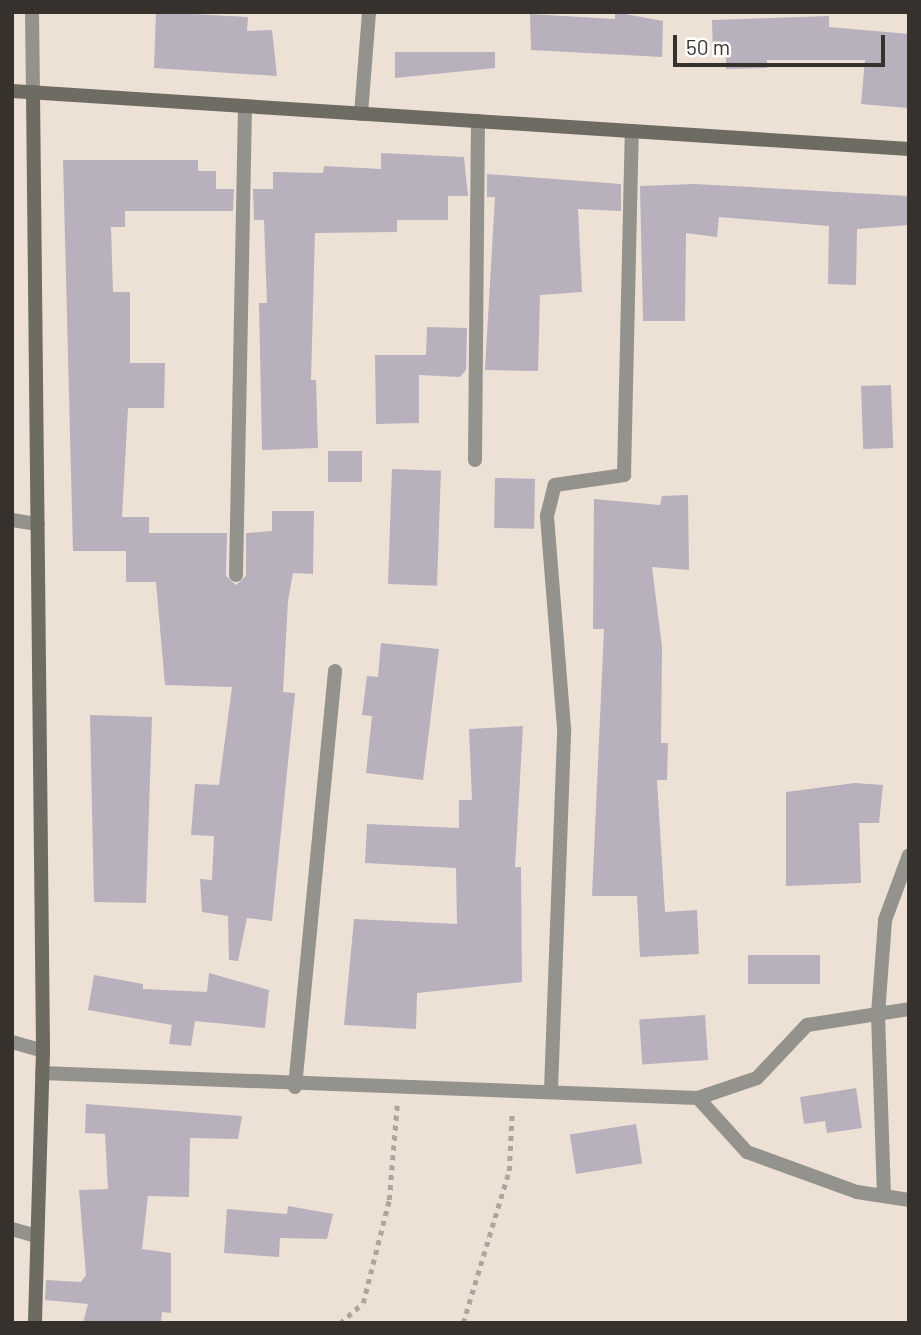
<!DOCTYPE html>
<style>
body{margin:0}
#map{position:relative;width:921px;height:1335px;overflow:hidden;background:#ede1d5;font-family:Barlow,sans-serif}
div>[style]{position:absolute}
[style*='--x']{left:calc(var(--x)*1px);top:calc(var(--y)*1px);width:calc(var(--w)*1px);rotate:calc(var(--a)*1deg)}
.building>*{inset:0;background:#b8b0bd;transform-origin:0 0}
.path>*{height:4.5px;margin-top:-2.25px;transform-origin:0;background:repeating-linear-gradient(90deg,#afa59c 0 5px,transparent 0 10px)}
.street>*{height:14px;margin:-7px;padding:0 7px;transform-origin:7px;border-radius:7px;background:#94928c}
.secondary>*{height:14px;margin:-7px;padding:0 7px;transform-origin:7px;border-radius:7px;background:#6e6b62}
span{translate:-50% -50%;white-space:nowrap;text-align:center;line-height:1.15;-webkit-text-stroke:7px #fff;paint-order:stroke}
.frame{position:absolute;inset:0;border:14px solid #36312d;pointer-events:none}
.scale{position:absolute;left:673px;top:35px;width:212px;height:32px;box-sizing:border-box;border:4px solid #36312d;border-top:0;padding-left:9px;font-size:21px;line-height:24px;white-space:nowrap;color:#36312d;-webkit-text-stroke:5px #fff;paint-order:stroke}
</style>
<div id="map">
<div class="building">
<div style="clip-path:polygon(156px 12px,248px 17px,247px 31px,272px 30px,277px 76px,154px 68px)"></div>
<div style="clip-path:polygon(615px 12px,663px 21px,662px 57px,531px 50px,530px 14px,615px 19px)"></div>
<div style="clip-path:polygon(829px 16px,829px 27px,909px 34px,907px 108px,861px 104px,865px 60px,767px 60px,767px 68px,726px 69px,726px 56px,713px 56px,712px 20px)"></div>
<div style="clip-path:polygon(395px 52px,495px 52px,495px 68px,395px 78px)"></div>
<div style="clip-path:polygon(381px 153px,464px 157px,468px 196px,448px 196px,448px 220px,397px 220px,397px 232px,315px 233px,311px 380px,316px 380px,318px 448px,262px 450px,259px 303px,267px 303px,264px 220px,254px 220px,253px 189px,273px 189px,273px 172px,323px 173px,324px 166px,381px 169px)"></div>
<div style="clip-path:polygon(63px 160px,198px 160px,198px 171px,216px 171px,216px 189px,234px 189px,233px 211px,125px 211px,125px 227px,111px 227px,113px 292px,130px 292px,130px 363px,165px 363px,164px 408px,128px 408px,122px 517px,149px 517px,149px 533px,227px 533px,226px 576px,236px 585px,246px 576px,246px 533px,272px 531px,272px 511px,314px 511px,313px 574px,293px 573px,288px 601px,283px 692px,295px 693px,272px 921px,247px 918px,238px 961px,229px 960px,228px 916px,202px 912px,200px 879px,212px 880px,214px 836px,191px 835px,195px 784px,219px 785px,232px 687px,165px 685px,156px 582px,126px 582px,126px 551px,73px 551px)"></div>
<div style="clip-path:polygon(487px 174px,621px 184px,621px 211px,578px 209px,582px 292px,540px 295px,538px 371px,485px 370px,495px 197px,487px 197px)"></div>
<div style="clip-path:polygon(695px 184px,909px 196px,909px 225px,857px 229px,856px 285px,828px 284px,829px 226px,719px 217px,717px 237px,686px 233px,685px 321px,643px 321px,640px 186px)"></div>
<div style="clip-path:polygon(427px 327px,467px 328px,466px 370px,460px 377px,419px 375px,419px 423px,376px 424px,375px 355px,426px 355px)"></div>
<div style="left:891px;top:385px;width:63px;height:30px;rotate:88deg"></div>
<div style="left:362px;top:451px;width:31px;height:34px;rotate:90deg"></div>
<div style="left:392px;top:469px;width:49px;height:115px;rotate:2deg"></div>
<div style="left:495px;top:478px;width:40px;height:50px;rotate:1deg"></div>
<div style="clip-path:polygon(688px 495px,689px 570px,652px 567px,662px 647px,661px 743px,668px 743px,667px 780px,657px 780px,665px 912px,697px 910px,699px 954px,640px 957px,637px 896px,592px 896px,604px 629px,593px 629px,594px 499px,660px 505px,662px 496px)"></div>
<div style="clip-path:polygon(381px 643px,439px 649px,423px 780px,366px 773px,372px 716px,362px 715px,367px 676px,378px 677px)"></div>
<div style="clip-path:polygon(90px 715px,152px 717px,146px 903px,94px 902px)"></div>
<div style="clip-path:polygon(523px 726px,515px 867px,521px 867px,522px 982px,417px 993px,416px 1029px,344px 1025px,354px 919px,457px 924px,456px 868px,365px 863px,367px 824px,459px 828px,459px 800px,472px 800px,469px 729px)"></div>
<div style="clip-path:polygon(855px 783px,883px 785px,879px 823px,859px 823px,861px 883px,786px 886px,786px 792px)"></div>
<div style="left:820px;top:955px;width:29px;height:72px;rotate:90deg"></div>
<div style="clip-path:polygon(209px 973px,269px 990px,265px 1028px,195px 1021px,191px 1046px,169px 1044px,172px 1025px,88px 1010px,94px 975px,143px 984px,143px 989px,207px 992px)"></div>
<div style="left:705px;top:1015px;width:45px;height:66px;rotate:86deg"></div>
<div style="clip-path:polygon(856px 1088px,862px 1128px,827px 1133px,825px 1121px,804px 1124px,800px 1097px)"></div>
<div style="clip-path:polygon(86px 1104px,242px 1116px,238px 1139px,190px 1138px,189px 1197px,148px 1196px,142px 1249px,171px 1253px,171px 1313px,162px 1312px,161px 1323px,83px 1323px,88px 1304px,45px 1300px,46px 1280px,81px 1282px,86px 1275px,79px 1190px,108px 1189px,105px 1134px,85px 1133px)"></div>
<div style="left:636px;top:1124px;width:40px;height:67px;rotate:81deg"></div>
<div style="clip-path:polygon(288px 1206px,333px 1214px,327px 1239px,280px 1238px,279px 1257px,224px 1253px,227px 1209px,287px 1214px)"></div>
</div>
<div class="path">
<div style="--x:340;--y:1323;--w:30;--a:-41"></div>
<div style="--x:363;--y:1303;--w:106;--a:-75.8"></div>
<div style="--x:389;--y:1200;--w:95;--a:-85.2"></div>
<div style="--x:463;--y:1323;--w:159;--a:-73.2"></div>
<div style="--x:509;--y:1171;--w:59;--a:-87.1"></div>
</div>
<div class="street">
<div style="--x:32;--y:12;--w:80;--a:89.3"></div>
<div style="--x:361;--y:114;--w:102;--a:-85.5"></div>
<div style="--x:475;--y:460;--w:339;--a:-89.5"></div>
<div style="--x:12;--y:520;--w:26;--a:9"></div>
<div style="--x:236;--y:575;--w:469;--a:-88.9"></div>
<div style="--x:12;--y:1042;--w:32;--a:16"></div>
<div style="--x:42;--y:1073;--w:656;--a:2.18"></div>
<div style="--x:698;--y:1098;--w:62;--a:-18.7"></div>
<div style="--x:757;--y:1078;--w:73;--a:-46.7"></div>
<div style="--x:807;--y:1025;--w:103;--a:-8.9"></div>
<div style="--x:295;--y:1087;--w:418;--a:-84.5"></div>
<div style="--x:551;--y:1090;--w:362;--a:-87.9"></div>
<div style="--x:564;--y:728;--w:213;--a:-94.6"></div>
<div style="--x:547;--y:516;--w:32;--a:-76"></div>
<div style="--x:555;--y:485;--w:70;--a:-8.2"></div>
<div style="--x:624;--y:475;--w:344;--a:-88.7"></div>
<div style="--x:698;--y:1098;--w:73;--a:47.8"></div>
<div style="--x:747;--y:1152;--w:117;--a:20"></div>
<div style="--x:857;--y:1192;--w:53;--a:8.7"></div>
<div style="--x:884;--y:1196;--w:182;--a:-91.9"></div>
<div style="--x:878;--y:1014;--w:94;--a:-85.7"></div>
<div style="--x:885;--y:920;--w:69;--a:-69.7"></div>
<div style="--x:12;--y:1229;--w:26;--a:16"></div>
</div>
<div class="secondary">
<div style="--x:12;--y:91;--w:899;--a:3.7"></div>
<div style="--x:33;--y:92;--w:959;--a:89.4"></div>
<div style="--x:43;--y:1051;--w:272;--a:91.7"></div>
</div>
<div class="frame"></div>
<div class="scale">50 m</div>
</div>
